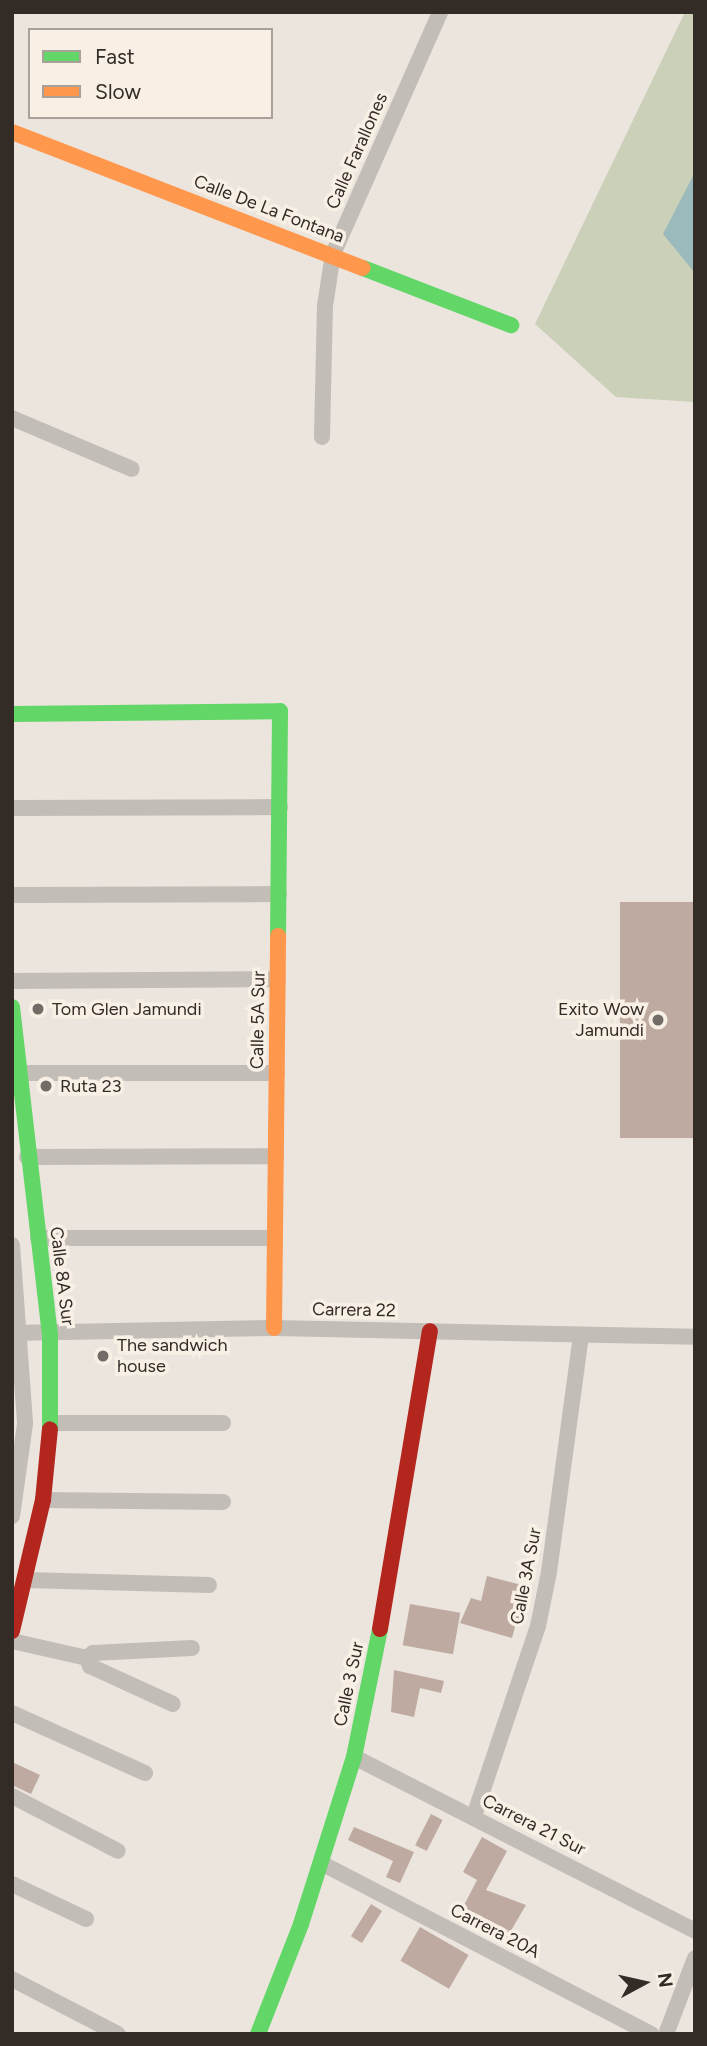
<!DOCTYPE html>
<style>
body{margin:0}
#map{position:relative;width:707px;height:2046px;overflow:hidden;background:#ebe5de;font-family:Figtree,sans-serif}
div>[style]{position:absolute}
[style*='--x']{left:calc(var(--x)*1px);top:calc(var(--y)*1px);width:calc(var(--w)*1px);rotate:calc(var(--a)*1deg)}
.green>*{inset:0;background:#cbd0b9}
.water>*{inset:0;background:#9bbabb}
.building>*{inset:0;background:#beaaa0;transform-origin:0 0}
.street>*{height:16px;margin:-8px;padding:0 8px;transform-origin:8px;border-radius:8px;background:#c3bdb7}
.fast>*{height:16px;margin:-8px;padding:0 8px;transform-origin:8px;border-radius:8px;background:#63d668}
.slow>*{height:16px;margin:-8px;padding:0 8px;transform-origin:8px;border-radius:8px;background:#ff974d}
.jam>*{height:16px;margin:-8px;padding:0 8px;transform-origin:8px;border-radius:8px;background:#b3261e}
.dots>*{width:19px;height:19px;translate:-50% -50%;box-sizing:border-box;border:4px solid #f8f0e5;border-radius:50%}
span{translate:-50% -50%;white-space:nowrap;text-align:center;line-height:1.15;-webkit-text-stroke:7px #f8f0e5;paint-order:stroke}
.street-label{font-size:18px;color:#332b26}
.poi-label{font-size:18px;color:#332b26}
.left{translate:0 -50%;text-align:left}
.right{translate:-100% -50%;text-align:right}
.frame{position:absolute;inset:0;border:14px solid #332b26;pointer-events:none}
.legend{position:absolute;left:28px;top:28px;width:245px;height:91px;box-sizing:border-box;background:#f8f0e5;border:2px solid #a9a199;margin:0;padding:9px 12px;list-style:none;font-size:21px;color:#332b26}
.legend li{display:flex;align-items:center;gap:14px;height:35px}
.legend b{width:35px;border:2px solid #a9a199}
.north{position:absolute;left:609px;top:1948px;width:70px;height:70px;-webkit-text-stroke:5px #f8f0e5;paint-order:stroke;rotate:82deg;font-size:19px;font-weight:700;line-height:28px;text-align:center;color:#332b26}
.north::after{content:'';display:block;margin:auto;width:24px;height:32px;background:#332b26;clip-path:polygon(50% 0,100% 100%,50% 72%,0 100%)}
</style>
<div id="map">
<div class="green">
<div style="clip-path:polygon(685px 12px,695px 12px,695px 402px,616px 397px,535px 324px)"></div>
</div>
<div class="water">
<div style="clip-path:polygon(695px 172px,695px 273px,663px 234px)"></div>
</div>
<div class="building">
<div style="left:620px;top:902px;width:75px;height:236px"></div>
<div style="clip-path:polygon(487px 1576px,533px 1588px,522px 1625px,516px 1623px,512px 1638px,460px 1623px,471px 1598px,481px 1601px)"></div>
<div style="left:410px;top:1604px;width:51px;height:42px;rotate:10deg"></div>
<div style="clip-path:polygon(394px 1670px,444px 1681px,441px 1693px,420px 1688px,414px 1717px,391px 1712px)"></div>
<div style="clip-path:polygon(12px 1762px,40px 1775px,31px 1794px,12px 1785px)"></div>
<div style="left:431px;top:1814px;width:13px;height:35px;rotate:27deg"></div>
<div style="clip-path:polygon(354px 1827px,414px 1852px,400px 1883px,386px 1877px,393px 1861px,348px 1840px)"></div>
<div style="clip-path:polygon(482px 1837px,507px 1851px,486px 1890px,526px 1905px,505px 1941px,460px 1913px,477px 1880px,463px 1872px)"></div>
<div style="left:371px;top:1904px;width:13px;height:38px;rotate:32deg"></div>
<div style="left:420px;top:1927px;width:56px;height:39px;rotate:30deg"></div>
</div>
<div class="street">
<div style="--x:12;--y:418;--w:130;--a:23"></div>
<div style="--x:322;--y:437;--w:131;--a:-88.7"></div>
<div style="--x:325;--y:306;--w:53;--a:-81.3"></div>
<div style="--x:333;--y:254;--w:265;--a:-66.1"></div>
<div style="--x:12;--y:808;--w:268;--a:-0.2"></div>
<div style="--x:12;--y:895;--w:267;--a:-0.2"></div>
<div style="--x:12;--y:981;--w:266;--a:-0.4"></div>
<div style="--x:17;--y:1073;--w:260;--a:0"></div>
<div style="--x:27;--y:1157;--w:249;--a:-0.2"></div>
<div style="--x:38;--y:1238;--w:237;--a:0"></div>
<div style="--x:12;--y:1245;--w:179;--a:85.8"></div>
<div style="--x:25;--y:1424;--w:93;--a:98"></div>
<div style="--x:12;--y:1333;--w:262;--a:-1.1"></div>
<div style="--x:274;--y:1328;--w:421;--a:1.2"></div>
<div style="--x:51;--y:1423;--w:172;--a:0"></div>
<div style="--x:43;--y:1500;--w:180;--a:0.6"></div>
<div style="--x:27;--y:1580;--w:182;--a:1.6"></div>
<div style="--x:12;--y:1641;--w:77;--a:12.8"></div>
<div style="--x:87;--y:1658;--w:9;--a:69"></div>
<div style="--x:90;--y:1666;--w:91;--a:24.6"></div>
<div style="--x:87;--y:1658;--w:8;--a:-40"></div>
<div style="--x:93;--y:1653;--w:99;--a:-2.9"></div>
<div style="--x:12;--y:1713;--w:146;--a:24.3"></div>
<div style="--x:354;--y:1757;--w:383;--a:27"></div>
<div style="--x:12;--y:1796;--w:119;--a:27.4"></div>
<div style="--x:474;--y:1816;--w:200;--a:-71.4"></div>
<div style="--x:538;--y:1626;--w:55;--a:-78.5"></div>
<div style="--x:549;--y:1572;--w:239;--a:-82.3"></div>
<div style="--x:321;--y:1863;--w:372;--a:27.4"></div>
<div style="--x:12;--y:1884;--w:82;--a:25.3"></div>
<div style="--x:12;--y:1979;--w:119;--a:27.4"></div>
<div style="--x:666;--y:2034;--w:81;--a:-69.1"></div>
</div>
<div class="fast">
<div style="--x:363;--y:268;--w:159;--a:21.1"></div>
<div style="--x:12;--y:714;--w:268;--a:-0.6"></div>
<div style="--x:280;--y:711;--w:225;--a:90.5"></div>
<div style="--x:12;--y:1007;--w:329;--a:83.4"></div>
<div style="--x:50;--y:1334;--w:95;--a:90"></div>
<div style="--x:258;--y:2034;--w:118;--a:-68.6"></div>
<div style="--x:301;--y:1924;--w:175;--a:-72.4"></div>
<div style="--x:354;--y:1757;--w:131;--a:-78.5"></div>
</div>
<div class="slow">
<div style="--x:12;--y:132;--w:376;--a:21.2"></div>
<div style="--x:274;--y:1328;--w:392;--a:-89.4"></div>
</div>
<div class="jam">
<div style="--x:380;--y:1629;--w:302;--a:-80.5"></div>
<div style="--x:12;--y:1631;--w:135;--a:-76.7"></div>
<div style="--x:43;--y:1500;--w:71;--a:-84.4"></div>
</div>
<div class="dots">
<div style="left:38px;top:1009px;background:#736c66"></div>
<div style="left:658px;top:1020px;background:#736c66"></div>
<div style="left:46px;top:1086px;background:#736c66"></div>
<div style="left:103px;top:1356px;background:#736c66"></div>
</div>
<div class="street-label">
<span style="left:357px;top:151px;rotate:-66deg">Calle Farallones</span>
<span style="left:269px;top:209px;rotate:21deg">Calle De La Fontana</span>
<span style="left:258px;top:1020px;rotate:-89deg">Calle 5A Sur</span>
<span style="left:62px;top:1276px;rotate:83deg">Calle 8A Sur</span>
<span style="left:354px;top:1310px;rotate:1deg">Carrera 22</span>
<span style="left:526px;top:1576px;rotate:-79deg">Calle 3A Sur</span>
<span style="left:349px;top:1684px;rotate:-78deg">Calle 3 Sur</span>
<span style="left:534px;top:1825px;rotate:27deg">Carrera 21 Sur</span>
<span style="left:495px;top:1931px;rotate:27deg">Carrera 20A</span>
</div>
<div class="poi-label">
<span class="left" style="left:52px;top:1009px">Tom Glen Jamundi</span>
<span class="right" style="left:644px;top:1020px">Exito Wow<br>Jamundi</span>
<span class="left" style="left:60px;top:1086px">Ruta 23</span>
<span class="left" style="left:117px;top:1356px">The sandwich<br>house</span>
</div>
<div class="frame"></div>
<ul class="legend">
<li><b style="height:9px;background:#63d668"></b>Fast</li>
<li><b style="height:9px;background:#ff974d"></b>Slow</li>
</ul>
<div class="north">N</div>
</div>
